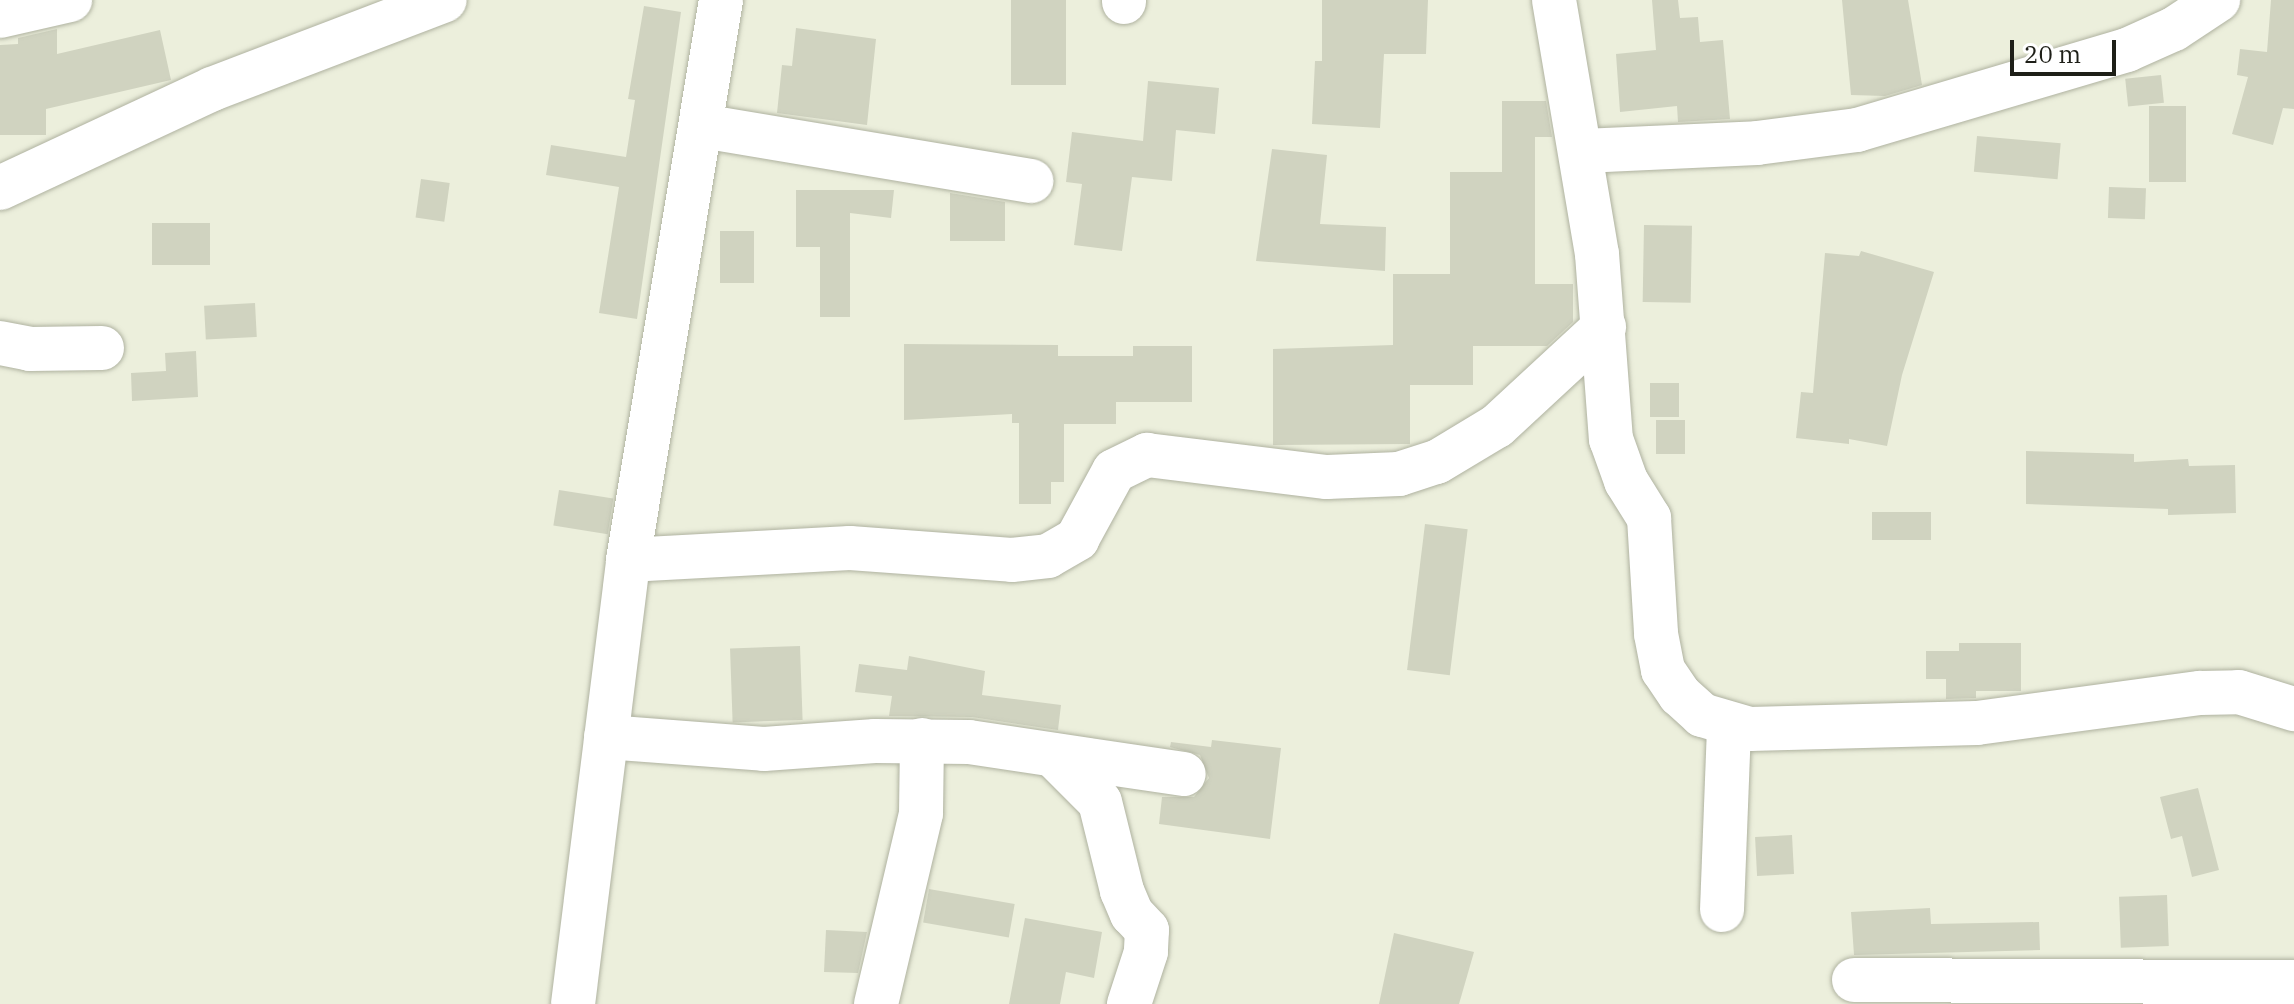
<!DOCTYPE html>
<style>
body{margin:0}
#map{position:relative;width:2294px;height:1004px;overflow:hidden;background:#ecefdc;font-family:"IBM Plex Serif",serif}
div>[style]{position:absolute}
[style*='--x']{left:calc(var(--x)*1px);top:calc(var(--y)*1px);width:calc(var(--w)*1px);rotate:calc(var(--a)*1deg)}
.building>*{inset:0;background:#d0d3c0;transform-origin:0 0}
.roads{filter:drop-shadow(0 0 2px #afb2a0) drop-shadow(0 0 2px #afb2a0)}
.minor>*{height:44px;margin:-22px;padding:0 22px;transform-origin:22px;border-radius:22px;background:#fff}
span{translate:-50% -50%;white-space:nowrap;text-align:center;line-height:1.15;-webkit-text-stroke:6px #fff;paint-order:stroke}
.scale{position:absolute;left:2010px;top:40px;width:106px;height:36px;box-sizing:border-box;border:4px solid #1e1f18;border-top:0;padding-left:10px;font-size:24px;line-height:28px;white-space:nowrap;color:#1e1f18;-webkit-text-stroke:6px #fff;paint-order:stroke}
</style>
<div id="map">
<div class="building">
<div style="left:1011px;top:0;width:55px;height:85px"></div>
<div style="clip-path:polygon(1322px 0,1428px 0,1426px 54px,1384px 54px,1380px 128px,1312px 124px,1315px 61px,1322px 61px)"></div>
<div style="clip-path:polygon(1652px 0,1678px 0,1680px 18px,1698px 17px,1700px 42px,1723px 40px,1730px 119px,1678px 122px,1677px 106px,1620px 112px,1616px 54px,1656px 50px)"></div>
<div style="clip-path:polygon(1842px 0,1908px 0,1922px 85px,1885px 96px,1851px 95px)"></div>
<div style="clip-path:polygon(2271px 0,2294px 0,2294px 109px,2283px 108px,2273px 145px,2232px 134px,2248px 77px,2237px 75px,2240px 49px,2267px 52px)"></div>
<div style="clip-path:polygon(644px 6px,681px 12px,637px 319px,599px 313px,619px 187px,546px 175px,551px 145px,626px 157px,635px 100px,628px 99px)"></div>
<div style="clip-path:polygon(796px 28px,876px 39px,867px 125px,777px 113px,782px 65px,792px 66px)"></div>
<div style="clip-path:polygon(57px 29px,57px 54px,160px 30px,171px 80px,46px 109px,46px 135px,0 135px,0 45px,18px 44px,18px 38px)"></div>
<div style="left:2161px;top:75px;width:28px;height:36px;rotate:84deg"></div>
<div style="clip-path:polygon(1148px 81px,1219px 88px,1215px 134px,1176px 130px,1172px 181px,1132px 177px,1122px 251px,1074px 245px,1082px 184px,1066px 182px,1072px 132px,1143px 141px)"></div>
<div style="clip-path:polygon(1502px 101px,1546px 101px,1552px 137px,1535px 137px,1535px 284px,1573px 284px,1573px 322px,1547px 346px,1473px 346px,1473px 385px,1410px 385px,1410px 444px,1273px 445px,1273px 349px,1393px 345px,1393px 274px,1450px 274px,1450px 172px,1502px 172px)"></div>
<div style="left:2186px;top:106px;width:76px;height:37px;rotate:90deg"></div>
<div style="left:1977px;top:136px;width:84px;height:36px;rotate:5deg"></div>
<div style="clip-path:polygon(1272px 149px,1327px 155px,1320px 224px,1386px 227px,1385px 271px,1256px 261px)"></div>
<div style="left:421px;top:179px;width:29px;height:39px;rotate:8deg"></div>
<div style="left:2109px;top:187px;width:37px;height:31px;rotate:2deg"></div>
<div style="clip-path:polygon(796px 190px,894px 190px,891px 218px,850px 213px,850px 317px,820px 317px,820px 247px,796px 247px)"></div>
<div style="clip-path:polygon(950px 193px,1005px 202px,1005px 241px,950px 241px)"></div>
<div style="left:152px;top:223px;width:58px;height:42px"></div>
<div style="left:1644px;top:225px;width:48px;height:77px;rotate:1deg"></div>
<div style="left:720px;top:231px;width:34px;height:52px"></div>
<div style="clip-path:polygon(1861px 251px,1934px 272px,1902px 375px,1887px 446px,1849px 439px,1849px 444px,1796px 438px,1801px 392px,1813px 393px,1825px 253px,1859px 256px)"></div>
<div style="left:255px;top:303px;width:34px;height:51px;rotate:87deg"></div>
<div style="clip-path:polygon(904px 344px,1058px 345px,1058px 356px,1133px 356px,1133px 346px,1192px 346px,1192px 402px,1116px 402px,1116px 424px,1064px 424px,1064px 482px,1051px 482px,1051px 504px,1019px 504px,1019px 423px,1012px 423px,1012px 414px,904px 420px)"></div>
<div style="clip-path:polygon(196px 351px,198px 397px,132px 401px,131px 373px,166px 371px,165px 353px)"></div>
<div style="left:1650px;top:383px;width:29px;height:34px"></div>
<div style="left:1656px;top:420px;width:29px;height:34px"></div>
<div style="clip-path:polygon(2026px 451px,2134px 454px,2134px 462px,2188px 459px,2189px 466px,2235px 465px,2236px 513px,2168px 515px,2168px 509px,2026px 504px)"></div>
<div style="left:559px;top:490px;width:55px;height:36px;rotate:9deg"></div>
<div style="left:1872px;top:512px;width:59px;height:28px"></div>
<div style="left:1425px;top:524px;width:43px;height:147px;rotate:7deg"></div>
<div style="clip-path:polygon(1959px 643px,2021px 643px,2021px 691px,1976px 691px,1976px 698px,1946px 699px,1946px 679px,1926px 679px,1926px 651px,1959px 651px)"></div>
<div style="left:800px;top:646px;width:74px;height:70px;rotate:88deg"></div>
<div style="clip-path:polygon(909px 656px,985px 671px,982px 695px,1061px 705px,1058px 730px,972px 717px,889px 716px,892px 696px,855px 692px,859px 664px,907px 670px)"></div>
<div style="clip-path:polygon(1212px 740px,1281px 748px,1270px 839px,1159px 824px,1162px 797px,1194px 797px,1209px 778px,1200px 755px,1170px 747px,1171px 742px,1211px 747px)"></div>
<div style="clip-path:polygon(2198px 788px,2219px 870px,2192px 877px,2182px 836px,2171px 839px,2160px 797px)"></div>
<div style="left:1792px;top:835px;width:39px;height:37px;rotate:87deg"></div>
<div style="left:929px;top:889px;width:87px;height:34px;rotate:10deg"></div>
<div style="left:2167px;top:895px;width:51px;height:48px;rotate:88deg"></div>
<div style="clip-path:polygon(1930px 908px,1931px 924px,2039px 922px,2040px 950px,1854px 955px,1851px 912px)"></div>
<div style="clip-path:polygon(1025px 918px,1102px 932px,1094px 978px,1066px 972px,1060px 1004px,1009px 1004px)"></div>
<div style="clip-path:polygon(826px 930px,867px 932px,858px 973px,824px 972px)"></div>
<div style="clip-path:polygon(1394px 933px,1474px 952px,1459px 1004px,1379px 1004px)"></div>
</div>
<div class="roads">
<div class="minor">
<div style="--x:1554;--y:0;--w:258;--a:80.4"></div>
<div style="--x:1597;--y:254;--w:186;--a:85.7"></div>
<div style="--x:1611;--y:439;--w:45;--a:70.3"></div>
<div style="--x:1626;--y:481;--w:44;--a:58.1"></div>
<div style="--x:1649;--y:518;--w:116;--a:86.5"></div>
<div style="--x:1656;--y:634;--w:37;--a:79"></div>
<div style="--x:1663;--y:670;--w:30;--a:56"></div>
<div style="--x:1680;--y:695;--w:30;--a:42"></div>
<div style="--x:1702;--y:715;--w:50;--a:16.3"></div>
<div style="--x:1750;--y:729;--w:227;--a:-1.5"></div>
<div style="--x:1977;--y:723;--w:225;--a:-7.7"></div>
<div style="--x:2200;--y:693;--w:39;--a:-1"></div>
<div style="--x:2239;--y:692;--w:58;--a:17.2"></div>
<div style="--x:1124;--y:2;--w:2;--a:-90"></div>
<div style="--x:0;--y:16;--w:72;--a:-12.9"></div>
<div style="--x:702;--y:126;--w:334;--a:9.5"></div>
<div style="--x:1583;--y:151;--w:174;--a:-2.6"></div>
<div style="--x:1757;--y:143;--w:101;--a:-7.4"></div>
<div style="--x:1857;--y:130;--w:282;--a:-16.5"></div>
<div style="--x:2127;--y:50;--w:51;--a:-24.1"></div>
<div style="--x:2174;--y:29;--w:53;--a:-33.4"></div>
<div style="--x:0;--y:188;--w:234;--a:-25"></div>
<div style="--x:212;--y:89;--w:249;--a:-20.9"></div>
<div style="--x:0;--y:343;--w:31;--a:11"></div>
<div style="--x:30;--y:349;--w:72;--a:-0.8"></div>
<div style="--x:628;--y:560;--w:222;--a:-3.1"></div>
<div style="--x:850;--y:548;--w:162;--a:4.2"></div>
<div style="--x:1012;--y:560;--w:36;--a:-6"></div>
<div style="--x:1048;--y:556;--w:34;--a:-30"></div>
<div style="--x:1077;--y:539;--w:77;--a:-61.4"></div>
<div style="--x:1114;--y:471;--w:37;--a:-26"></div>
<div style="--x:1147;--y:455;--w:181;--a:7"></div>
<div style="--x:1327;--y:477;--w:72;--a:-2.4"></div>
<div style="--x:1399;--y:474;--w:40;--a:-18"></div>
<div style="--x:1437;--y:462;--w:70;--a:-31"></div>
<div style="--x:1497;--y:426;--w:146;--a:-42.8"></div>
<div style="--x:606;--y:737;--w:158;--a:4.3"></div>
<div style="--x:764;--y:749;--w:111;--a:-4.1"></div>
<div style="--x:875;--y:741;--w:94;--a:0.6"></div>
<div style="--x:969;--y:742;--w:217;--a:8.5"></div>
<div style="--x:1053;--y:755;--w:66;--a:45"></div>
<div style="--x:1100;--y:802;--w:92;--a:76.1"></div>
<div style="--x:1122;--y:891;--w:25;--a:67"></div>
<div style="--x:1132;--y:914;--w:22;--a:47"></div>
<div style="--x:1147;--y:930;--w:22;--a:93"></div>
<div style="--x:1146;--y:952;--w:55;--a:108.1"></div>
<div style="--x:1722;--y:910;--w:183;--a:-87.8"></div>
<div style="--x:1854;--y:980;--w:440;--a:0.3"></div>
<div style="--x:573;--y:1004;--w:447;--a:-82.9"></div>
<div style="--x:628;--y:560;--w:568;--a:-80.57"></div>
<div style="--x:876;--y:1004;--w:196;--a:-76.7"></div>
<div style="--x:921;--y:813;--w:73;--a:-89.2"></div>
</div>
</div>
<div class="scale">20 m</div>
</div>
